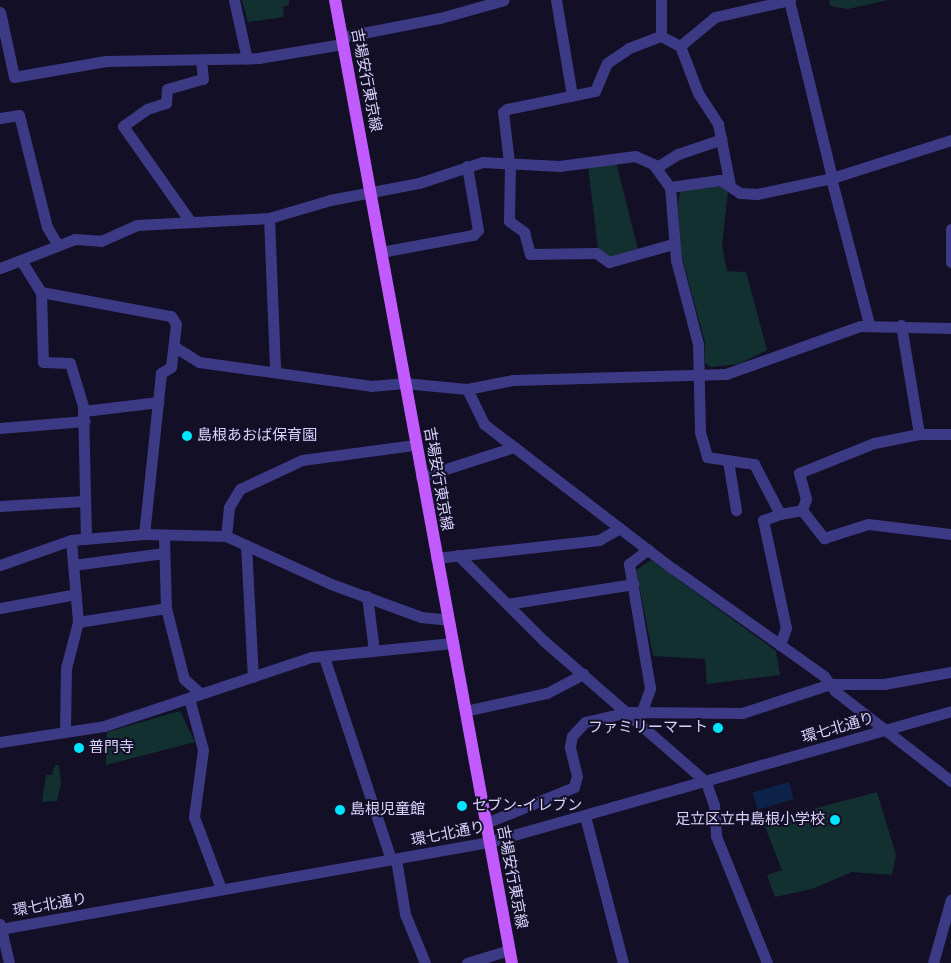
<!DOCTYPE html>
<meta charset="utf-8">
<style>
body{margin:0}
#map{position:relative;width:951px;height:963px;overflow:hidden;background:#130f26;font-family:Signika,"Noto Sans JP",sans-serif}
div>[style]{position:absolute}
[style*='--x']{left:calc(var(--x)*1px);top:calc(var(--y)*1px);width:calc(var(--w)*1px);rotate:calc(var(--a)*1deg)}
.green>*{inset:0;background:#12302f}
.water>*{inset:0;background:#0c2248;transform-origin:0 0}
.minor>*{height:11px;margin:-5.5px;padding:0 5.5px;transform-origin:5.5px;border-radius:5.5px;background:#3d3a85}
.major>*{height:12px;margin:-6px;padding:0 6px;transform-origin:6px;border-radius:6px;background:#c25bff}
.dots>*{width:14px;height:14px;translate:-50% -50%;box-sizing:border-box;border:2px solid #130f26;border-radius:50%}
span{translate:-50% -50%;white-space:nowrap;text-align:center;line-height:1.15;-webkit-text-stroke:4px #130f26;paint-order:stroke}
.street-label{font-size:15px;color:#d9d4ff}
.poi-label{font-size:15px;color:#d9d4ff}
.left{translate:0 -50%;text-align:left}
.right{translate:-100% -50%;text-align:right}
</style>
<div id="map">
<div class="green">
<div style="clip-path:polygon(242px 0,289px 0,289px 5px,283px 7px,284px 17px,248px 22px)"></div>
<div style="clip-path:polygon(829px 0,888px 0,848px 9px,830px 6px)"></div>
<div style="clip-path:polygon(616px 162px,638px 249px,612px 258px,598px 249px,588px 166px)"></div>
<div style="clip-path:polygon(717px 185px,728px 192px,722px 246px,727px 271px,746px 272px,767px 350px,739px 364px,711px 367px,705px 363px,705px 342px,680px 250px,678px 201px,681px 190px)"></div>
<div style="clip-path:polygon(651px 560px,776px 651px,780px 675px,707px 684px,705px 659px,653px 656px,636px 570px)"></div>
<div style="clip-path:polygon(180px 711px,195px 742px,106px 765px,107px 732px)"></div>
<div style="clip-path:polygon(55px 765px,59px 765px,61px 783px,57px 801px,42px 802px,46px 775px,52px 775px)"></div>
<div style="clip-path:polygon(877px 792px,896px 855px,892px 875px,852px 872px,812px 889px,775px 897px,767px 875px,782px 870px,763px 822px)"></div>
</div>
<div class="water">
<div style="left:789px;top:782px;width:18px;height:38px;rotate:74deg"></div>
</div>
<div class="minor">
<div style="--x:234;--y:0;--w:60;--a:77.6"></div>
<div style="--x:556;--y:0;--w:97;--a:80.5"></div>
<div style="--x:789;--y:0;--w:183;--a:76.4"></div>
<div style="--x:0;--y:12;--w:66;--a:77.8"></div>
<div style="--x:14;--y:77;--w:93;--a:-9.9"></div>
<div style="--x:106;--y:61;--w:152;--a:-1.1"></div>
<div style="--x:258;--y:58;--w:86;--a:-9.4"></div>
<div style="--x:661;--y:36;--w:36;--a:-90"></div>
<div style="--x:342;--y:37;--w:100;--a:-11"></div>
<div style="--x:440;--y:18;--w:66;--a:-15.7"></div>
<div style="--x:680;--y:46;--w:50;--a:69"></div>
<div style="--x:698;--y:93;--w:37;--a:57"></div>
<div style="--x:718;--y:124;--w:62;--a:78.9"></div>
<div style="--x:0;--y:118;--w:19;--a:-9"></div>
<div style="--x:19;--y:115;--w:115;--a:76"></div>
<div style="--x:47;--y:227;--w:21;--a:59"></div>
<div style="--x:509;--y:162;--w:50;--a:-96.8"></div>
<div style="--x:503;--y:112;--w:5;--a:-37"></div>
<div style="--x:507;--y:109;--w:90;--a:-11.6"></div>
<div style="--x:595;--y:91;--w:30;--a:-67"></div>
<div style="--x:607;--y:63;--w:27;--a:-34"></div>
<div style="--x:629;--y:48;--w:34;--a:-21"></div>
<div style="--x:661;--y:36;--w:21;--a:28"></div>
<div style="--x:680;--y:46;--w:45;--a:-39.6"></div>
<div style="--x:715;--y:17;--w:77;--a:-12.8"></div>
<div style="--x:510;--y:162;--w:59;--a:91"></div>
<div style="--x:509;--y:221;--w:19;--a:36"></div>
<div style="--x:524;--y:232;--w:23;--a:75"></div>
<div style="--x:530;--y:254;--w:66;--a:-0.9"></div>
<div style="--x:596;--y:253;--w:16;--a:35"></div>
<div style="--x:609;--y:262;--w:66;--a:-15.7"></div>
<div style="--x:657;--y:167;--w:25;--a:-32"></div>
<div style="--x:678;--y:154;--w:46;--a:-18.8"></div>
<div style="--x:831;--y:178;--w:151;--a:75.4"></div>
<div style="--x:670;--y:187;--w:50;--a:-8"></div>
<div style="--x:720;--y:180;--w:24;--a:33"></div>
<div style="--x:740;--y:193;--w:17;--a:3"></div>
<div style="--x:757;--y:194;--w:77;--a:-12"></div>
<div style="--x:832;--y:178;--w:125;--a:-17.7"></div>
<div style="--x:269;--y:218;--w:151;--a:87.7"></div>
<div style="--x:190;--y:221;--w:116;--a:-125.2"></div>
<div style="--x:123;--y:126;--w:29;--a:-35"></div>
<div style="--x:147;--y:109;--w:20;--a:-18"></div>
<div style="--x:166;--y:103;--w:14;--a:-86"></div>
<div style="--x:167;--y:89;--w:37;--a:-16"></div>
<div style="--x:203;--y:79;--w:19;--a:-96"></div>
<div style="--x:951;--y:229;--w:33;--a:90"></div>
<div style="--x:381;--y:252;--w:94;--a:-10.5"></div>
<div style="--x:473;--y:235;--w:7;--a:-45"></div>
<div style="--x:478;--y:230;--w:65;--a:-99.8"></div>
<div style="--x:22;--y:262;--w:36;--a:58"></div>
<div style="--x:41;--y:292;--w:70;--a:88.4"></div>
<div style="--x:43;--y:362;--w:27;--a:2"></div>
<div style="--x:70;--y:363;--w:45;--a:73.2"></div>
<div style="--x:83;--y:406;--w:133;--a:88.7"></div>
<div style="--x:0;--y:268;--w:80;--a:-21.1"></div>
<div style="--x:75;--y:239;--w:26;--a:4"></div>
<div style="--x:101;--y:241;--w:39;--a:-24"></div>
<div style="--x:137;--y:225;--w:132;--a:-3"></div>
<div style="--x:269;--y:218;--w:64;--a:-16.4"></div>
<div style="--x:330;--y:200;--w:91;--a:-10.8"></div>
<div style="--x:419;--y:183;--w:67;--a:-18.2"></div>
<div style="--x:483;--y:162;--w:76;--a:3"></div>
<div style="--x:559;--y:166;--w:77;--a:-7.5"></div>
<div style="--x:635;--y:156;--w:20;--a:24"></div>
<div style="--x:653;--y:164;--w:29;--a:54"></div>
<div style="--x:670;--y:187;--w:73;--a:85.3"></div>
<div style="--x:676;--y:260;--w:87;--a:75.3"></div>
<div style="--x:698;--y:344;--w:88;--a:88.7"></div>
<div style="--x:700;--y:432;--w:26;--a:74"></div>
<div style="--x:707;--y:457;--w:48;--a:8.5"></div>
<div style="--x:754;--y:464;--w:56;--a:62.5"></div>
<div style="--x:780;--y:514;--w:22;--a:-10"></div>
<div style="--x:802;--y:510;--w:36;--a:52"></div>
<div style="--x:824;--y:538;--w:46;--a:-17.7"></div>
<div style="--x:868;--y:524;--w:84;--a:6.9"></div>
<div style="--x:41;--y:292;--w:132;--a:10.5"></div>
<div style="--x:171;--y:316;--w:9;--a:58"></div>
<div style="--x:176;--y:324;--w:43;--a:96.6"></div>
<div style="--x:171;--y:367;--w:12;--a:149"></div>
<div style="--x:161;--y:373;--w:162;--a:96"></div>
<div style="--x:901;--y:325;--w:110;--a:80.6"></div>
<div style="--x:175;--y:347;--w:28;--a:32"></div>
<div style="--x:199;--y:362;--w:174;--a:7.9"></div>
<div style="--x:371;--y:386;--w:33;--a:-5"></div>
<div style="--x:404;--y:383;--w:63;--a:5.4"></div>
<div style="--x:467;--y:389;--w:47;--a:-11.1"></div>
<div style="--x:513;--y:380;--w:213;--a:-1.6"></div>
<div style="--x:726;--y:374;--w:142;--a:-19.7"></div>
<div style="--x:860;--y:326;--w:91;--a:1.3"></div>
<div style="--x:467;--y:389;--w:39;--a:64"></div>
<div style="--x:484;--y:424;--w:237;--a:37.5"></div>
<div style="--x:672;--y:568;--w:186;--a:35.4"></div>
<div style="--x:824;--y:676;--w:19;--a:54"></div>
<div style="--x:835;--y:691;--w:147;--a:37.8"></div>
<div style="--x:84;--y:411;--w:75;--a:-6.9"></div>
<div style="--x:0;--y:428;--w:85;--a:-4.7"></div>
<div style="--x:728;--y:461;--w:50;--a:80.7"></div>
<div style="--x:421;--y:477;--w:98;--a:-17.9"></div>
<div style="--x:0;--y:506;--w:84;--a:-3.4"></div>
<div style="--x:802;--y:510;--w:12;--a:-70"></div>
<div style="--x:806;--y:499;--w:27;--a:-105"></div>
<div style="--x:799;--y:473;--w:81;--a:-21.8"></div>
<div style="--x:874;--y:443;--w:46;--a:-11.3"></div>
<div style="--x:919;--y:434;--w:32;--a:0"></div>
<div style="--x:226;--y:536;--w:29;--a:-84"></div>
<div style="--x:229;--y:507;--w:21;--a:-59"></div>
<div style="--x:240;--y:489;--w:68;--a:-25.1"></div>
<div style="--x:302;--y:460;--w:114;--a:-7.6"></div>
<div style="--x:164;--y:537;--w:71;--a:88.4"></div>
<div style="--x:166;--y:608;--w:73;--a:75.8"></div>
<div style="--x:184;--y:679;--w:21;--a:41"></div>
<div style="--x:246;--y:545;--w:132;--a:87"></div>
<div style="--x:458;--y:555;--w:122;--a:45"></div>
<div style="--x:544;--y:641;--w:215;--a:41"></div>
<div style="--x:706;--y:782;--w:24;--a:71"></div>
<div style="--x:714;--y:805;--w:31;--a:86"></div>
<div style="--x:716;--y:836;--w:137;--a:68.1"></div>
<div style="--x:436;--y:558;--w:164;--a:-6.3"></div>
<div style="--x:599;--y:540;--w:24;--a:-30"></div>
<div style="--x:0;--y:565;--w:75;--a:-19.4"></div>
<div style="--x:71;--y:540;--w:73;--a:-4.7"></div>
<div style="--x:144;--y:534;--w:82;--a:1.4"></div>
<div style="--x:226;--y:536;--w:115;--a:24.6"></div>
<div style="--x:331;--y:584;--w:96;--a:20.1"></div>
<div style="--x:421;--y:617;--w:27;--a:6"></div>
<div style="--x:73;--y:565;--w:92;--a:-7.5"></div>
<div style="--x:367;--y:596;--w:55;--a:82.7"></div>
<div style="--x:507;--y:604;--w:128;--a:-9"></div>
<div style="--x:0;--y:608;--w:77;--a:-10.4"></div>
<div style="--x:78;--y:622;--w:89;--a:-9"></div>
<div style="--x:780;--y:645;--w:18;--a:-71"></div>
<div style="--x:786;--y:628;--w:110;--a:-102"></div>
<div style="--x:763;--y:520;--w:18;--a:-19"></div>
<div style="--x:324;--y:657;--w:213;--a:71.7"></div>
<div style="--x:189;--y:698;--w:54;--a:74.9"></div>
<div style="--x:203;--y:750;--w:68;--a:97.7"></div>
<div style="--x:194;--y:817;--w:77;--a:69.4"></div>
<div style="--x:465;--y:711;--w:84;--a:-12.4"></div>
<div style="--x:547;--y:693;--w:41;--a:-27.8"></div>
<div style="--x:639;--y:719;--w:33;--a:-70"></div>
<div style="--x:650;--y:688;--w:126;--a:-99.6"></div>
<div style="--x:629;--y:564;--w:24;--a:-38"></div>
<div style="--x:65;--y:731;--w:63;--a:-89.1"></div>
<div style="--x:66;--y:668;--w:48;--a:-75.4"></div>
<div style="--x:78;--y:622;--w:82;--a:-94.9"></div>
<div style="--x:0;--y:742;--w:105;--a:-8.7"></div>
<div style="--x:104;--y:726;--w:219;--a:-18.4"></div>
<div style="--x:312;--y:657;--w:141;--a:-5.7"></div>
<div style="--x:585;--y:816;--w:152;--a:75.5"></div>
<div style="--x:486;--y:823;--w:95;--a:-22.2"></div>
<div style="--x:574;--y:787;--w:11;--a:-75"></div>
<div style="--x:577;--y:776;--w:30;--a:-104"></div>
<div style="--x:570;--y:747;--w:11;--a:-80"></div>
<div style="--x:572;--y:736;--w:19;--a:-47"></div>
<div style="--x:585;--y:722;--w:44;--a:-13.1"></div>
<div style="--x:628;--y:712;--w:114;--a:0.5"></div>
<div style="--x:742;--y:713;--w:93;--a:-18.2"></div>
<div style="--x:830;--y:684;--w:54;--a:0"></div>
<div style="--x:884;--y:684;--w:68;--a:-10.2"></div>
<div style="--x:396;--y:859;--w:56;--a:80.7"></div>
<div style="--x:405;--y:914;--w:53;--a:67.8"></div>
<div style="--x:0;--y:924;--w:40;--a:77"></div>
<div style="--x:0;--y:929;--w:497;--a:-10.1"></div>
<div style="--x:489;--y:842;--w:480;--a:-15.8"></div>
<div style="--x:467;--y:963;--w:44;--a:-17.2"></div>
<div style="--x:933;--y:963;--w:66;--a:-74.3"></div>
</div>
<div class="major">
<div style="--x:335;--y:0;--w:979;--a:79.59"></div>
</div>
<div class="dots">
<div style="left:187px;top:436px;background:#00e5ff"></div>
<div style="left:718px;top:728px;background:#00e5ff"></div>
<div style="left:79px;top:748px;background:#00e5ff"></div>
<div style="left:462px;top:806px;background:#00e5ff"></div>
<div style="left:340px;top:810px;background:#00e5ff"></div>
<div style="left:835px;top:820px;background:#00e5ff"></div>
</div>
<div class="street-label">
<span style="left:366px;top:80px;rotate:79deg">吉場安行東京線</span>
<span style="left:438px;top:479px;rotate:80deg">吉場安行東京線</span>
<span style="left:838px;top:728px;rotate:-16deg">環七北通り</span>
<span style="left:448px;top:834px;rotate:-11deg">環七北通り</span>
<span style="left:512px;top:877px;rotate:79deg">吉場安行東京線</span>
<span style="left:50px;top:905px;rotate:-10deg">環七北通り</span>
</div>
<div class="poi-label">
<span class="left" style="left:197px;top:436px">島根あおば保育園</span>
<span class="right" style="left:708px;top:728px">ファミリーマート</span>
<span class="left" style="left:89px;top:748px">普門寺</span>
<span class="left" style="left:472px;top:806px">セブン-イレブン</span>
<span class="left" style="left:350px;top:810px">島根児童館</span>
<span class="right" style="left:825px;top:820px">足立区立中島根小学校</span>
</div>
</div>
